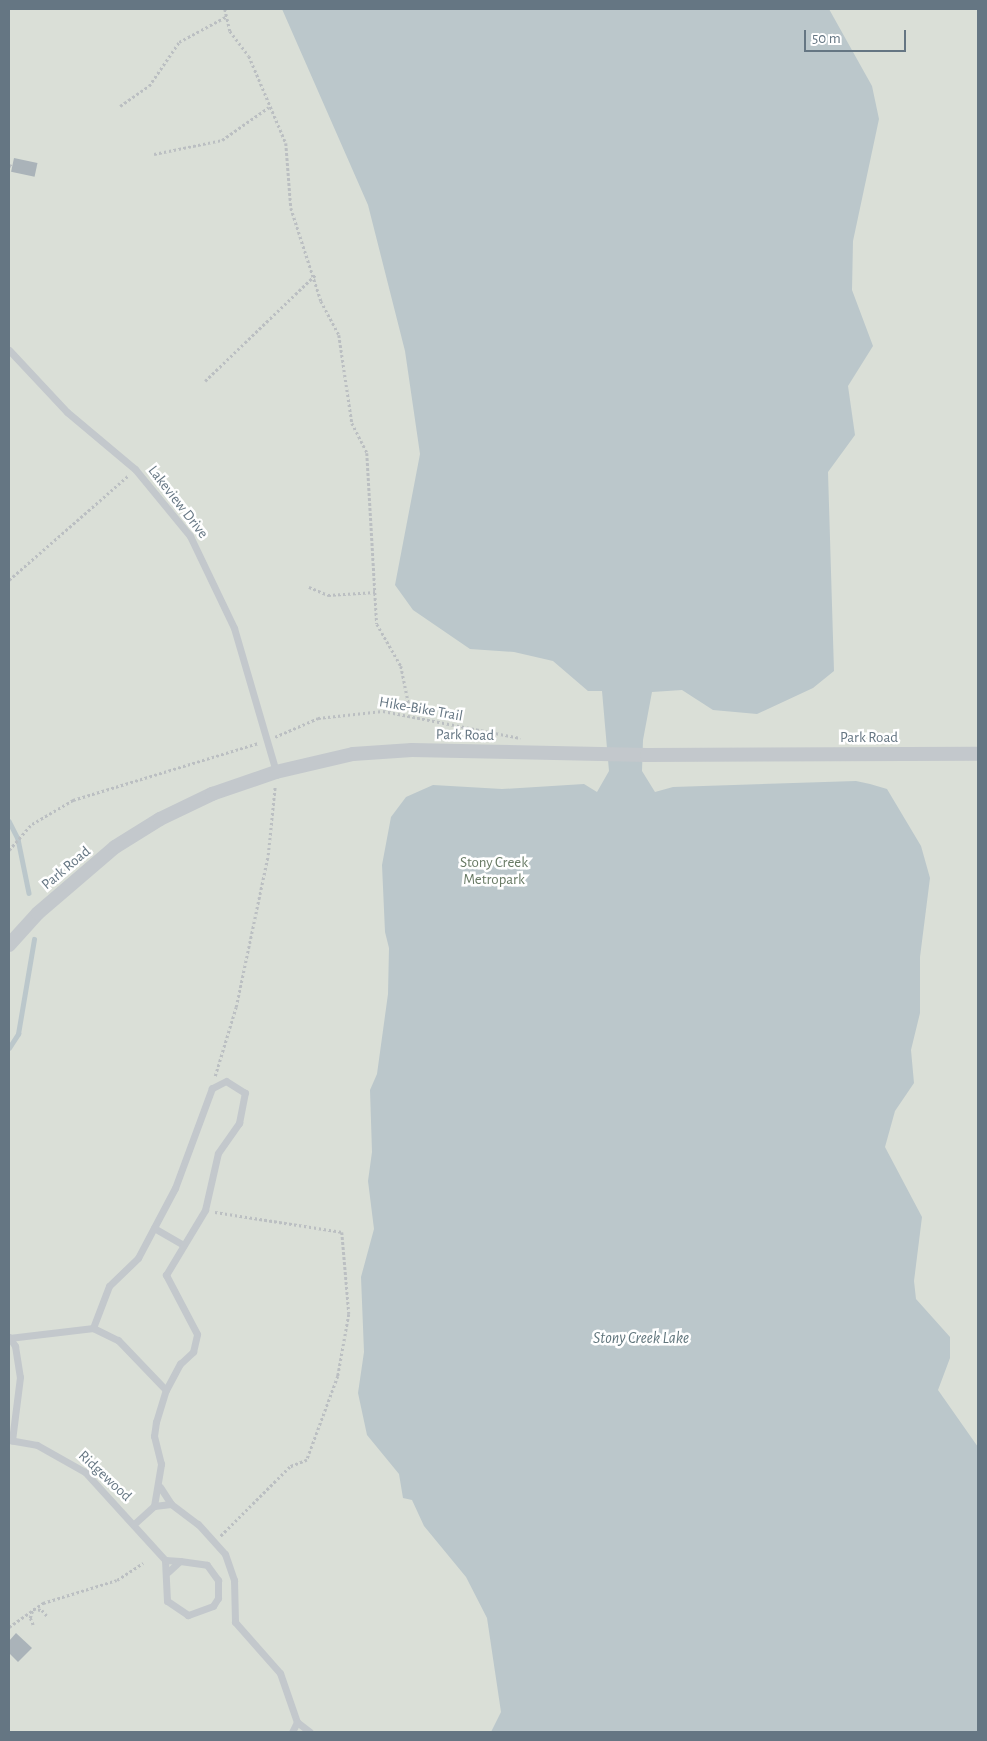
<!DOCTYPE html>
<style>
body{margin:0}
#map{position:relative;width:987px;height:1741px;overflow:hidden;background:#fafaf8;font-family:"Alegreya Sans",sans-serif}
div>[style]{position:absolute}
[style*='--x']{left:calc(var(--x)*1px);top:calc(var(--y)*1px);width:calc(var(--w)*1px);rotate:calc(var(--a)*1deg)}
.green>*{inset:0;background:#dadfd7;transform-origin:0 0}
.water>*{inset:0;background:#bbc7cb}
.stream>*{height:4.5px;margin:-2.25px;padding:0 2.25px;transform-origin:2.25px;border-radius:2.25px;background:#bbc7cb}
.building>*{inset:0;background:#aab3b9;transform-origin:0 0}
.path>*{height:2.5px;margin-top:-1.25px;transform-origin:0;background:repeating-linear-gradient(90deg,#bbbfc2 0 2.5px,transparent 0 5px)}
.lane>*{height:7px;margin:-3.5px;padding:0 3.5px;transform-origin:3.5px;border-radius:3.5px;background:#c3c8cc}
.street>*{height:14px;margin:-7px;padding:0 7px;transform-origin:7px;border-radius:7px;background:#c3c8cc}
span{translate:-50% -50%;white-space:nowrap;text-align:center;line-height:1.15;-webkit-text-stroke:5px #fff;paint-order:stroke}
.street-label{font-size:15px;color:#657683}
.park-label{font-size:15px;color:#687a64}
.water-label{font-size:16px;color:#60757c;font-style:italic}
.frame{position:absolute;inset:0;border:10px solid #657683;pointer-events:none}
.scale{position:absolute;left:804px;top:30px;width:102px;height:22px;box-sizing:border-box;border:2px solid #657683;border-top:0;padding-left:6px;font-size:15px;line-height:18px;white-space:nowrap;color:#657683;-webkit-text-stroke:4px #fff;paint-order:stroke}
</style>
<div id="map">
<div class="green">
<div style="left:9px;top:9px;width:969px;height:1723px"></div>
</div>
<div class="water">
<div style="clip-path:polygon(282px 9px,829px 9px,872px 86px,879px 119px,853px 241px,852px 290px,873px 346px,848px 386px,855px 435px,828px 472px,834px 671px,813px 688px,757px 714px,713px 710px,682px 690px,652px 692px,643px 740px,642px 771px,655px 792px,673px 787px,856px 781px,870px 784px,887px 789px,921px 846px,930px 878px,920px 957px,920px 1013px,911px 1050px,914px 1083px,895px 1111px,885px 1147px,922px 1217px,914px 1281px,916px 1299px,950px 1337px,950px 1358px,938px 1390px,978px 1447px,978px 1732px,491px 1732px,501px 1712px,487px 1618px,466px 1577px,424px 1526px,412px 1500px,403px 1498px,399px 1474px,367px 1435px,358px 1393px,364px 1352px,361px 1277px,374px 1229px,368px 1181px,372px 1152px,370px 1090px,377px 1074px,388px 994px,389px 948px,385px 932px,382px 865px,391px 817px,406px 797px,433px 785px,502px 789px,584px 784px,597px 792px,609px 771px,602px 691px,588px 691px,553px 661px,514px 652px,470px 649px,413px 610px,395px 585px,420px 454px,405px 351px,368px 205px)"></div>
</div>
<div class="stream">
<div style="--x:9;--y:821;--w:20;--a:63"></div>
<div style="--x:18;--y:839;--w:55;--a:78.5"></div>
<div style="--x:9;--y:1048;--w:17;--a:-57"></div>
<div style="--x:18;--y:1034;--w:96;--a:-80.4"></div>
</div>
<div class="building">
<div style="left:14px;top:158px;width:24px;height:14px;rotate:12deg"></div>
<div style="clip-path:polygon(16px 1633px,32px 1648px,18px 1662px,9px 1653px,9px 1641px)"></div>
</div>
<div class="path">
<div style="--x:225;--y:9;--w:23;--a:77"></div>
<div style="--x:230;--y:31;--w:31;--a:53"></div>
<div style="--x:249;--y:56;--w:95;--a:67"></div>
<div style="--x:286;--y:143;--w:65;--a:85.6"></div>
<div style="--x:291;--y:208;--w:98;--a:72.1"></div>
<div style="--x:321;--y:301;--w:38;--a:62"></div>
<div style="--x:339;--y:335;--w:89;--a:81.6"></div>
<div style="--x:352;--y:423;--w:34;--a:63"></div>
<div style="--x:367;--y:453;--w:171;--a:86.7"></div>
<div style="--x:377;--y:624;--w:48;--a:60.3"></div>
<div style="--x:401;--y:666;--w:50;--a:78.5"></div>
<div style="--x:120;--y:106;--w:35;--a:-35"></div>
<div style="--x:149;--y:86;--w:53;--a:-55.7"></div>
<div style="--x:179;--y:42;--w:55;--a:-28.4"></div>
<div style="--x:154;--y:154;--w:69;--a:-11.6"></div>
<div style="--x:222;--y:140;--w:57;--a:-35.1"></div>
<div style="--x:9;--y:165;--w:3;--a:18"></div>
<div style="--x:205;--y:381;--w:153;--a:-43.9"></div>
<div style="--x:9;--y:580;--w:159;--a:-41.2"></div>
<div style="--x:309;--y:587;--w:21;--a:23"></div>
<div style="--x:328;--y:595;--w:48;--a:-3.6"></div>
<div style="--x:275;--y:737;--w:47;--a:-23.8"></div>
<div style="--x:318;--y:718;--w:65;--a:-6.1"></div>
<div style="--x:383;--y:711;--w:140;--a:11.1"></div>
<div style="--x:9;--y:850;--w:35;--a:-49"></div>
<div style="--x:32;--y:824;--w:48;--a:-30.3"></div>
<div style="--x:73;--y:800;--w:194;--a:-17.1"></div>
<div style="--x:215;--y:1076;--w:72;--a:-73.1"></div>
<div style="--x:236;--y:1007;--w:155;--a:-78.1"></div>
<div style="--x:268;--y:855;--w:69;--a:-84.2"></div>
<div style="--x:215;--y:1212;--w:129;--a:8.9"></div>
<div style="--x:342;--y:1232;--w:82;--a:85.1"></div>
<div style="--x:349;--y:1314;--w:63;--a:100.1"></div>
<div style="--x:338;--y:1376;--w:90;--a:110.3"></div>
<div style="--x:307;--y:1460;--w:18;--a:158"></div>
<div style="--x:290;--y:1467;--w:98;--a:135"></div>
<div style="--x:33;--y:1625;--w:8;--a:-113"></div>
<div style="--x:30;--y:1618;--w:9;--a:-72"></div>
<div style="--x:33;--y:1609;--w:9;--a:6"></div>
<div style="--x:42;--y:1610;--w:9;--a:49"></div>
<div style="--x:9;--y:1627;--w:42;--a:-35.2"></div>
<div style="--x:43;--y:1603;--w:77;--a:-17.3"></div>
<div style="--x:117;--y:1580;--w:31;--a:-33"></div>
</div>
<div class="lane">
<div style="--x:9;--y:350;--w:85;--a:46.9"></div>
<div style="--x:67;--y:412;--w:89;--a:40"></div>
<div style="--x:135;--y:469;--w:87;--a:50.6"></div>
<div style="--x:190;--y:536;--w:102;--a:64.4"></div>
<div style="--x:234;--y:628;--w:150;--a:73.7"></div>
<div style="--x:154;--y:1228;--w:34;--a:30"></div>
<div style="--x:9;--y:1337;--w:11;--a:56"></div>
<div style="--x:15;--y:1346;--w:31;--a:81"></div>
<div style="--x:20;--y:1377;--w:64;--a:97.2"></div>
<div style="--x:9;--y:1338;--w:85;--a:-6.8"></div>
<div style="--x:9;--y:1440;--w:28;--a:10"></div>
<div style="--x:37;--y:1445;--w:55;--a:29.4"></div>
<div style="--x:85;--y:1472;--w:119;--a:47.7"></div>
<div style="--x:160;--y:1487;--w:20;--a:57"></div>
<div style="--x:154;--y:1506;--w:43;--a:-80.5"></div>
<div style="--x:161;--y:1464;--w:29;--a:-104"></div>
<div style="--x:154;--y:1436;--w:14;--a:-82"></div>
<div style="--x:156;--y:1422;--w:34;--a:-73"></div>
<div style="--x:166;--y:1390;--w:30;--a:-62"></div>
<div style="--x:180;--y:1364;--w:18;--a:-43"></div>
<div style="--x:193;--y:1352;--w:18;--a:-77"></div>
<div style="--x:197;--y:1334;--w:67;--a:-117.7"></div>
<div style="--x:166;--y:1275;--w:76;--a:-59"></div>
<div style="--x:205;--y:1210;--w:58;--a:-77.2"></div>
<div style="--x:218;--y:1153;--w:37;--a:-55"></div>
<div style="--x:239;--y:1123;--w:31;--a:-79"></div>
<div style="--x:245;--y:1093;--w:22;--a:-148"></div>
<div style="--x:226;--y:1081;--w:16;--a:153"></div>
<div style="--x:212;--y:1088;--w:107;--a:110.3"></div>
<div style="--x:175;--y:1188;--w:79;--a:117.9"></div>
<div style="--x:138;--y:1258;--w:40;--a:136"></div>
<div style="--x:109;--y:1286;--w:45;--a:110.9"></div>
<div style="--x:93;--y:1328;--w:28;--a:26"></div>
<div style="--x:118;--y:1340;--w:69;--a:46.2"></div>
<div style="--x:134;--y:1524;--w:27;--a:-42"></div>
<div style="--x:154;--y:1506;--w:17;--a:-7"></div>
<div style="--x:171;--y:1504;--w:34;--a:37"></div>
<div style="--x:198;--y:1524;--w:40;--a:48"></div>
<div style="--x:225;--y:1554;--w:28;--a:71"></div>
<div style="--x:234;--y:1580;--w:42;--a:88.6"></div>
<div style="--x:235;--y:1622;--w:68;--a:48.6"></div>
<div style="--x:280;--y:1673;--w:52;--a:70.9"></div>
<div style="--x:297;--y:1722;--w:16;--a:38"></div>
<div style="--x:168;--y:1572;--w:16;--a:-43"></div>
<div style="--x:180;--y:1561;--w:27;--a:8"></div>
<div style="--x:207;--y:1565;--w:19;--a:54"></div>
<div style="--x:218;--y:1580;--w:18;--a:90"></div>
<div style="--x:218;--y:1598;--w:9;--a:122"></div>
<div style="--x:213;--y:1606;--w:27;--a:160"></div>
<div style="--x:188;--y:1615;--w:25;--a:-146"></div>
<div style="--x:167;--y:1601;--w:41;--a:-92.8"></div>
<div style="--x:165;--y:1560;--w:15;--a:4"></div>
<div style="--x:292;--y:1732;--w:11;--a:-63"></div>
</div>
<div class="street">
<div style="--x:9;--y:945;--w:43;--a:-47.8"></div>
<div style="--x:38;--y:913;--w:101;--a:-40.6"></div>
<div style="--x:115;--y:847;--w:53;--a:-31.9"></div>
<div style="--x:160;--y:819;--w:58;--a:-25.7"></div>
<div style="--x:212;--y:794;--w:68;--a:-19"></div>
<div style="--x:276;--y:772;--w:79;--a:-13.2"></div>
<div style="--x:353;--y:754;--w:59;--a:-3.9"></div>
<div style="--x:412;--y:750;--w:235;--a:1.2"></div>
<div style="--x:647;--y:755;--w:331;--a:-0.2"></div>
</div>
<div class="street-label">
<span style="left:178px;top:502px;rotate:52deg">Lakeview Drive</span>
<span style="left:421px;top:709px;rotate:10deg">Hike-Bike Trail</span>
<span style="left:465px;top:735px;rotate:1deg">Park Road</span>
<span style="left:869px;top:738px">Park Road</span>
<span style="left:66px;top:868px;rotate:-40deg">Park Road</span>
<span style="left:105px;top:1476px;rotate:43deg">Ridgewood</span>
</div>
<div class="park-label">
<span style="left:494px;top:871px">Stony Creek<br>Metropark</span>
</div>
<div class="water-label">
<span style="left:641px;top:1338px">Stony Creek Lake</span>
</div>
<div class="frame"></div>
<div class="scale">50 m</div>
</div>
